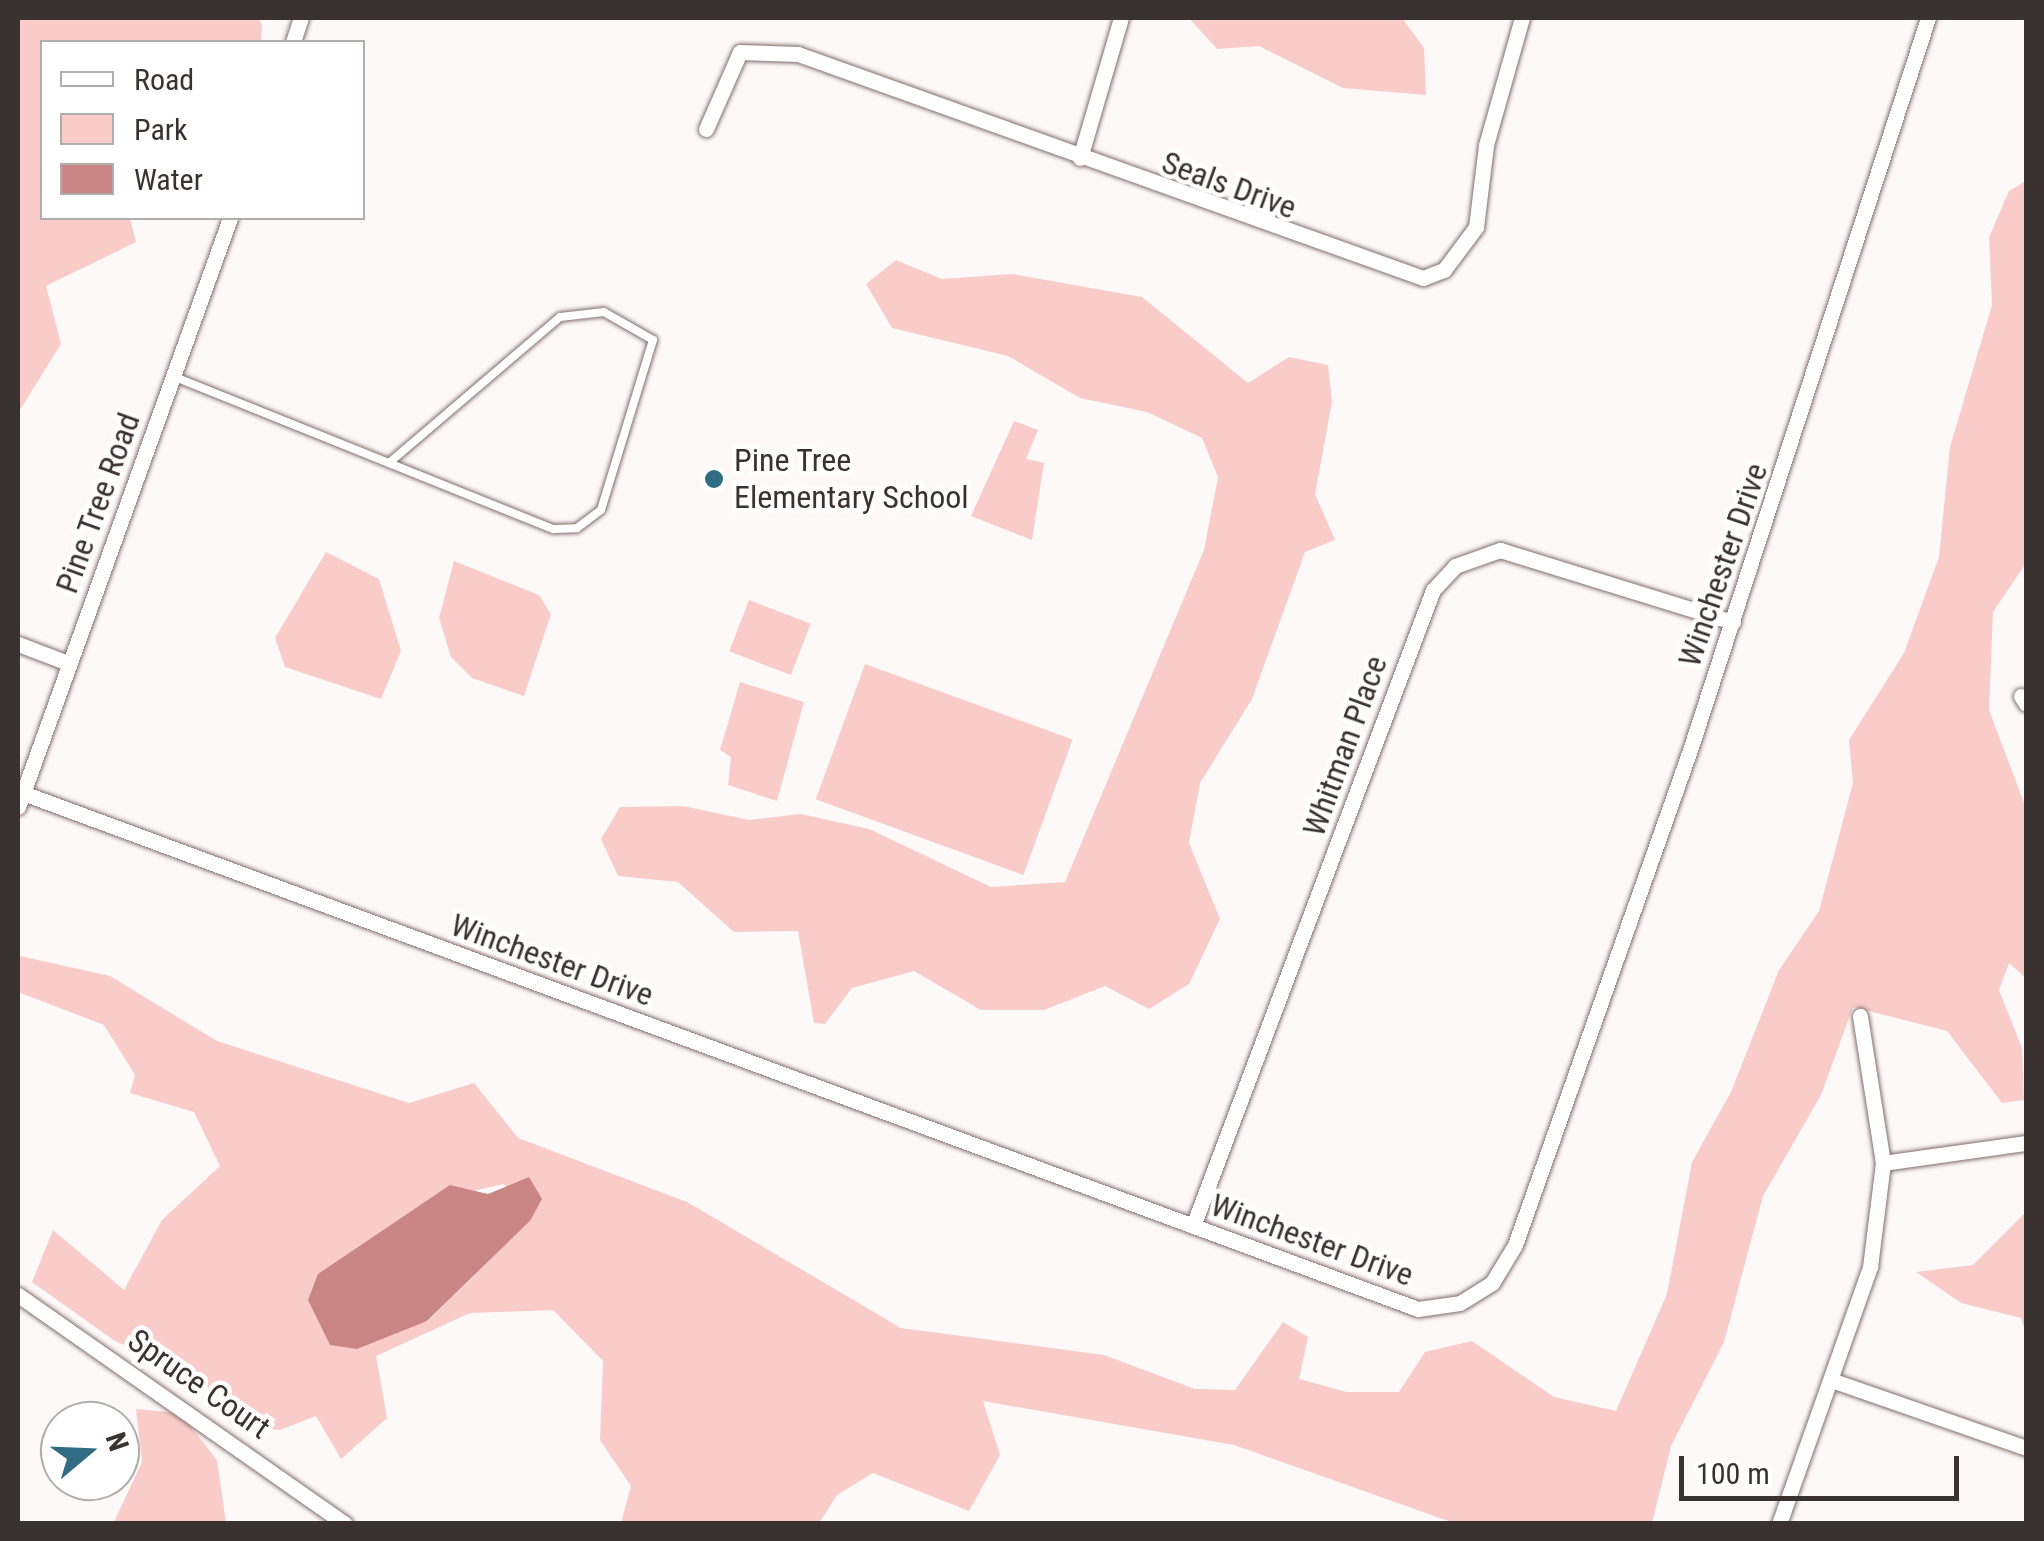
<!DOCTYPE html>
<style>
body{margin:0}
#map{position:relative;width:2044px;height:1541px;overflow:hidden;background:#fef9f9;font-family:"Roboto Condensed",sans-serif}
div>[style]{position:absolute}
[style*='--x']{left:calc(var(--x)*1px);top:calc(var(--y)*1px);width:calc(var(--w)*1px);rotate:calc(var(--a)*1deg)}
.green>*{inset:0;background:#f9ccca;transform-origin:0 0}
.water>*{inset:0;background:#c98684}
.roads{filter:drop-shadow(0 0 2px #816d6c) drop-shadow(0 0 2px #816d6c)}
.lane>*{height:8px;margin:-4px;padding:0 4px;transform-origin:4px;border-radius:4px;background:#fff}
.street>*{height:15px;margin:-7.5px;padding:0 7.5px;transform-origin:7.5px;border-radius:7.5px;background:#fff}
.dots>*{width:28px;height:28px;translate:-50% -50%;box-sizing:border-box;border:5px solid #fff;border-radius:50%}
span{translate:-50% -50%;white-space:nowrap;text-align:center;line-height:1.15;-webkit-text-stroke:9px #fff;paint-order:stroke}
.street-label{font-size:32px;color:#3a3231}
.poi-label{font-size:32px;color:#3a3231}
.left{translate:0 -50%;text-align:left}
.frame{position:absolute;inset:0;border:20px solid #3a3231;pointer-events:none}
.legend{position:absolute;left:40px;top:40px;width:325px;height:180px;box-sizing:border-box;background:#fff;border:2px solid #b0adad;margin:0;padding:12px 18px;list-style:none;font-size:30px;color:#3a3231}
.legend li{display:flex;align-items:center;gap:20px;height:50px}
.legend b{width:50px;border:2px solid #b0adad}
.north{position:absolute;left:40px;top:1401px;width:100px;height:100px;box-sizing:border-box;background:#fff;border:2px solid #b0adad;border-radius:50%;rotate:71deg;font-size:28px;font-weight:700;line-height:40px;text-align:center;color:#3a3231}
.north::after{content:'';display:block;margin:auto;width:35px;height:45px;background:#306c84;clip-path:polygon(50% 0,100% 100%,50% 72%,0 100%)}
.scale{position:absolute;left:1679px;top:1456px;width:280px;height:45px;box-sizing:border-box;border:5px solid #3a3231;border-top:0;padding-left:12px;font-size:30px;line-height:35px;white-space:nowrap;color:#3a3231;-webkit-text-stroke:8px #fff;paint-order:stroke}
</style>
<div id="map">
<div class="green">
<div style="clip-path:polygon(18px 18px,258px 18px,262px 25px,261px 42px,42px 42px,42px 218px,130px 218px,136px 242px,46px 286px,61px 344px,18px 413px)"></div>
<div style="clip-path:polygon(1189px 18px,1402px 18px,1424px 48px,1426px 95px,1343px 88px,1259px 46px,1217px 49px)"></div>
<div style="clip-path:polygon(evenodd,2026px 181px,2026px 563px,1993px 612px,1989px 710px,2026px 808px,2026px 978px,2009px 963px,1999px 990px,2022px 1048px,2024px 1100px,2002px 1103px,1947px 1031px,1853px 1007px,1821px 1095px,1763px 1196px,1724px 1342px,1671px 1446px,1652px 1523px,1454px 1523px,1234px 1445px,983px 1401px,1000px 1455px,969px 1511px,873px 1473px,837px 1495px,819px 1523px,621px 1523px,631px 1486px,600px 1440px,603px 1361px,553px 1310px,470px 1313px,376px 1356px,387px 1418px,341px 1459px,316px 1416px,280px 1430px,232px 1426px,202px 1378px,115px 1341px,32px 1282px,53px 1230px,124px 1290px,162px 1220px,220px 1166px,194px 1112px,130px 1093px,135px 1075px,104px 1025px,18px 992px,20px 956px,110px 976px,217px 1041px,409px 1103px,474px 1083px,518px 1138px,687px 1202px,901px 1328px,1104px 1355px,1195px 1389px,1235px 1390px,1283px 1322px,1308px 1337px,1299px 1379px,1347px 1392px,1399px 1392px,1425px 1352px,1472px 1341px,1554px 1397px,1616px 1411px,1667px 1294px,1692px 1162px,1731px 1092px,1779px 970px,1819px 911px,1853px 783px,1849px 740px,1904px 653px,1939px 557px,1950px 447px,1992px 305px,1989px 237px,2009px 191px,2026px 181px,504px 1184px,530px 1221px,428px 1321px,406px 1327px,472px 1191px,504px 1184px)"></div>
<div style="clip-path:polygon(896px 260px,942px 279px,1012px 274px,1142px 297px,1248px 383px,1289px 357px,1328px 365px,1332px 402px,1315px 494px,1335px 540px,1305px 552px,1252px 699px,1200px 783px,1189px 843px,1220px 919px,1189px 984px,1149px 1009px,1105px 986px,1044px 1010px,981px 1010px,914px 971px,852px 988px,825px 1024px,814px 1023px,798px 931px,734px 932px,678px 882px,618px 876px,601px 839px,620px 807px,683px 806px,749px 820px,801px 814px,869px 829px,991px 887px,1065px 882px,1204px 550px,1218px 477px,1202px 438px,1147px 412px,1080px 398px,1008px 356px,892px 328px,866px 284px)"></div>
<div style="clip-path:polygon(1014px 421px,1038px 430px,1026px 459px,1044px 463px,1032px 540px,971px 516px)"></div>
<div style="clip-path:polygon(326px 552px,379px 579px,401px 651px,381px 699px,285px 667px,275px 638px)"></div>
<div style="clip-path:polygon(454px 561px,539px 595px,551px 614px,524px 696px,472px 678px,451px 657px,439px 618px)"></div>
<div style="left:749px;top:600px;width:66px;height:55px;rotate:21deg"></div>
<div style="left:865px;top:664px;width:221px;height:144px;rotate:20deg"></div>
<div style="clip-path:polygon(740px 682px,804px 702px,777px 801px,728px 785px,731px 757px,720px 750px)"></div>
<div style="clip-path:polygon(2026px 1212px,2026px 1333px,2021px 1318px,1961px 1303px,1916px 1272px,1973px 1265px)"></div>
<div style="clip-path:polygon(136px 1409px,180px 1413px,217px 1460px,226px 1523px,113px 1524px,142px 1462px)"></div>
</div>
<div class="water">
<div style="clip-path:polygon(529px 1177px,542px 1199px,530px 1221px,427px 1321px,357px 1349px,330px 1345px,308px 1300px,318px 1274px,450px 1185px,488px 1194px)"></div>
</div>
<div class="roads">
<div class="lane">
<div style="--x:175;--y:377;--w:408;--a:21.9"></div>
<div style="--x:554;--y:529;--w:23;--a:-2"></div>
<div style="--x:577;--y:528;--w:30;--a:-37"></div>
<div style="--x:601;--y:510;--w:178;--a:-73"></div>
<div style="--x:653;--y:340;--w:56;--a:-150.3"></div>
<div style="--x:604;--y:312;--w:44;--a:173.5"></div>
<div style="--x:560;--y:317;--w:223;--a:139.5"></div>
</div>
<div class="street">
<div style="--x:293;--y:42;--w:25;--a:-72"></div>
<div style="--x:706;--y:129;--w:84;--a:-66.2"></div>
<div style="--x:740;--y:52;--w:58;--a:2"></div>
<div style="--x:798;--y:54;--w:664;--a:19.72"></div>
<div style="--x:1423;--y:278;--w:22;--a:-21"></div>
<div style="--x:1444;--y:270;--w:54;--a:-53.3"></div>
<div style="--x:1476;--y:227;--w:83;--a:-83"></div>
<div style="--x:1486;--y:145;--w:132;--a:-74.2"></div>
<div style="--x:1080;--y:158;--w:146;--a:-73.7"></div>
<div style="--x:18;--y:644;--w:53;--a:20.8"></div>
<div style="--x:2021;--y:696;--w:9;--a:58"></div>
<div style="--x:23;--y:793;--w:1487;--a:20.3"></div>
<div style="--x:1418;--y:1309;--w:42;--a:-8.1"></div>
<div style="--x:1460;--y:1303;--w:38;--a:-32"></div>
<div style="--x:1492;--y:1283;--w:44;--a:-58.8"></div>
<div style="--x:1515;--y:1245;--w:525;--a:-70.53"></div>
<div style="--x:1690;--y:750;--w:770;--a:-71.99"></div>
<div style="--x:18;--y:807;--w:626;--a:-70.2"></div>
<div style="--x:1883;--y:1163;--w:144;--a:-8"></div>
<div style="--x:1193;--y:1226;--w:680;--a:-69.33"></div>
<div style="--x:1433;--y:590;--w:33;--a:-47"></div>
<div style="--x:1455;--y:566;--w:48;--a:-19.6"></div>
<div style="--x:1500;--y:550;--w:244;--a:17.2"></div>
<div style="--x:18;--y:1295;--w:399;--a:35"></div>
<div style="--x:1831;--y:1380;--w:207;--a:19.2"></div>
<div style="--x:1779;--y:1524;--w:273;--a:-70.5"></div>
<div style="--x:1870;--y:1267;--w:105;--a:-82.9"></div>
<div style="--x:1883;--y:1163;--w:149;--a:-98.9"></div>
</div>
</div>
<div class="dots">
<div style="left:714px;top:479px;background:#306c84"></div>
</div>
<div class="street-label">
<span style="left:1229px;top:185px;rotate:20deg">Seals Drive</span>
<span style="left:98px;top:503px;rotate:-70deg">Pine Tree Road</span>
<span style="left:1723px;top:565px;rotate:-71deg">Winchester Drive</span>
<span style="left:1345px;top:746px;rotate:-70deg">Whitman Place</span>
<span style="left:552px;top:960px;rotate:20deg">Winchester Drive</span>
<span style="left:1312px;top:1240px;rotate:20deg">Winchester Drive</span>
<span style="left:199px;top:1384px;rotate:35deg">Spruce Court</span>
</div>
<div class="poi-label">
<span class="left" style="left:734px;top:479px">Pine Tree<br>Elementary School</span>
</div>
<div class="frame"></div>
<ul class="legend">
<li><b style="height:12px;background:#fff"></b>Road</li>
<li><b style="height:28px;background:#f9ccca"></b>Park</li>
<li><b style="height:28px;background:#c98684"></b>Water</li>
</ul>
<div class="north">N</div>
<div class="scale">100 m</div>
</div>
